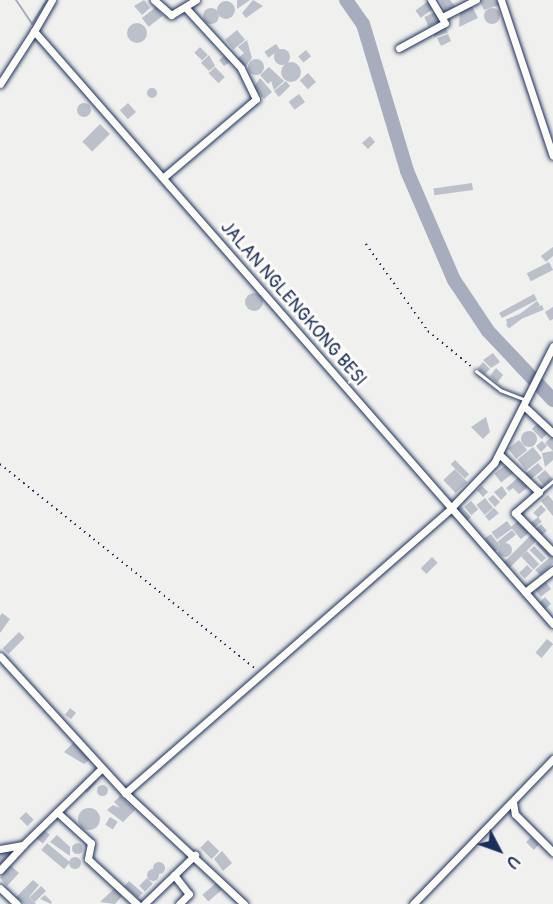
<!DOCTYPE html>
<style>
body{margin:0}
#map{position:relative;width:553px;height:904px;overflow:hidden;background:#f0f0ee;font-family:Pangolin,sans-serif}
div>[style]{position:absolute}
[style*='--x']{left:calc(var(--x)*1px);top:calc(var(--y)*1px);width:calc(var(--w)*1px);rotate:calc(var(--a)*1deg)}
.stream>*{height:2px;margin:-1px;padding:0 1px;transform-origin:1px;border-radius:1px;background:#a7adbd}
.river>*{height:14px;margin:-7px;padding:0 7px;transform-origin:7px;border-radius:7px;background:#a7adbd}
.building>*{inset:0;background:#bbc0ca;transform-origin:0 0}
.round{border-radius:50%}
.path>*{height:1.5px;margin-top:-0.75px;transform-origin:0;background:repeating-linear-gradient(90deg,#1b2f5e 0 1.5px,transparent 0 6px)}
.roads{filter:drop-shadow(0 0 2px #1b2f5e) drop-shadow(0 0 2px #1b2f5e)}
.lane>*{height:3px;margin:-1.5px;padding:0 1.5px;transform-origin:1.5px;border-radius:1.5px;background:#fdfcf7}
.street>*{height:7px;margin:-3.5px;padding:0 3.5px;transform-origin:3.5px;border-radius:3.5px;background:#fdfcf7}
span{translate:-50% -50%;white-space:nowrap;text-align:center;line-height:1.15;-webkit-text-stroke:6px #fdfcf7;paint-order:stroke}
.street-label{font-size:18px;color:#1b2f5e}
.north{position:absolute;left:469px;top:820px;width:60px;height:60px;-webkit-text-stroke:4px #fdfcf7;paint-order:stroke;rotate:131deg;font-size:16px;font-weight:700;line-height:24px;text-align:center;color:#1b2f5e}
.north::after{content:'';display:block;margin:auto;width:21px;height:27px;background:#1b2f5e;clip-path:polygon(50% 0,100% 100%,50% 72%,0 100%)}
</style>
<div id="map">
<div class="stream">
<div style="--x:16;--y:0;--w:29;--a:56"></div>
<div style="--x:32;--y:24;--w:28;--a:-58"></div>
</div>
<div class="river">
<div style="--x:346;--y:0;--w:29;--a:55"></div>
<div style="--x:363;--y:24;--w:153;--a:73.3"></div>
<div style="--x:407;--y:171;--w:119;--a:66.7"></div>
<div style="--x:454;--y:280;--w:61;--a:56.3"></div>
<div style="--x:488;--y:331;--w:95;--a:46.7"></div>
</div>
<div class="building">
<div style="clip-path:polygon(144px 0,150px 8px,142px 15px,134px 6px)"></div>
<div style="clip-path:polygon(237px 0,250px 0,237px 9px)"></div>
<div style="clip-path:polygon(253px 0,263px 6px,246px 18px,242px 13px)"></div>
<div style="left:430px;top:0;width:9px;height:18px;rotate:54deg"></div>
<div style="clip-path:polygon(440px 0,450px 0,455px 6px,446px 12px)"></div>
<div style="clip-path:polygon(479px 0,497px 0,499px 5px,484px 10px)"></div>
<div class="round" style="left:217px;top:1px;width:18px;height:18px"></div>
<div style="clip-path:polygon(471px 4px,478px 18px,459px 27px,460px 9px)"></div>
<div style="left:156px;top:7px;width:11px;height:18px;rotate:52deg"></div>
<div class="round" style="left:203px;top:8px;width:16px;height:16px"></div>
<div class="round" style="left:484px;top:8px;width:16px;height:16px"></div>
<div style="left:438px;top:11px;width:10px;height:15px;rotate:66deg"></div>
<div class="round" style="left:127px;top:23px;width:20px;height:20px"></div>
<div style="left:446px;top:27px;width:6px;height:14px;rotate:72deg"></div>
<div style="left:237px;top:30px;width:13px;height:15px;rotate:51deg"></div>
<div style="clip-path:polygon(448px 34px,451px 41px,441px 46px,437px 38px)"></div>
<div style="clip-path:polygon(247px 40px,252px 58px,244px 68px,237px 59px,244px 53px,238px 47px)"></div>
<div style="left:276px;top:44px;width:7px;height:14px;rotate:56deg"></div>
<div style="left:200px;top:47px;width:11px;height:8px;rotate:45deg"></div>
<div class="round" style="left:274px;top:49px;width:16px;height:16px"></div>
<div style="left:306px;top:50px;width:8px;height:10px;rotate:50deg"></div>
<div style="clip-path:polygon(209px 55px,215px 66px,209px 71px,201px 63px)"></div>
<div style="clip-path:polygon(224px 56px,230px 62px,224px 66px,219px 60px)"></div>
<div class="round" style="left:248px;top:59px;width:16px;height:16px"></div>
<div class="round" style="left:281px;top:62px;width:20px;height:20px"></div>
<div style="left:215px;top:67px;width:14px;height:9px;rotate:45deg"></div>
<div style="clip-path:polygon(269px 67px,284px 81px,274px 90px,271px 81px,268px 84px,260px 75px)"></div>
<div style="left:308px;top:73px;width:12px;height:11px;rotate:48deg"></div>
<div style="clip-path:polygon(260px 78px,272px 92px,264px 99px,254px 87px)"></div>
<div style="clip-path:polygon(286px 81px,290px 86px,279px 97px,274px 91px)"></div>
<div class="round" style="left:147px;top:88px;width:10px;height:10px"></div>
<div style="left:299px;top:94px;width:10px;height:13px;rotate:53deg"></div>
<div class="round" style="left:77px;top:103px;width:14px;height:14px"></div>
<div style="left:128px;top:103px;width:12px;height:11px;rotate:48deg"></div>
<div style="left:100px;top:124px;width:14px;height:25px;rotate:45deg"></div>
<div style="clip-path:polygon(370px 136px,375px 142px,368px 149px,362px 143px)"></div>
<div style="left:472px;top:183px;width:7px;height:39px;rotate:82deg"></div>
<div style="clip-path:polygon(553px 247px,553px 256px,546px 262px,541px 256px)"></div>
<div style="left:549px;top:262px;width:9px;height:25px;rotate:63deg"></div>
<div class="round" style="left:245px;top:293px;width:18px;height:18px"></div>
<div style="clip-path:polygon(534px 294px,537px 300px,502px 318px,499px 313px)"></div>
<div style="left:537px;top:301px;width:5px;height:39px;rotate:53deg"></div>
<div style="left:542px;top:305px;width:5px;height:39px;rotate:68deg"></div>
<div style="clip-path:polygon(553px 307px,553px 319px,550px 321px,545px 312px)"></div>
<div style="clip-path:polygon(493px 353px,500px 362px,491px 368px,483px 360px)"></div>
<div style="clip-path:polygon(483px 362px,490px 369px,485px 374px,478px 368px)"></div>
<div style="clip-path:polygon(496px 368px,503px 375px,497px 383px,490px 376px)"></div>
<div style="clip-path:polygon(486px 417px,490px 432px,483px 439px,471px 427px)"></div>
<div style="left:539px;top:422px;width:14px;height:10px;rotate:45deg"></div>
<div class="round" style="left:521px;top:431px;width:16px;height:16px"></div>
<div style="clip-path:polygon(553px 435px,553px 460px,545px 467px,542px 453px,553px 451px,545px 443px)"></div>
<div style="left:519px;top:440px;width:13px;height:14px;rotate:51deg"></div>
<div style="clip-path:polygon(542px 441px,547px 446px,541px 452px,536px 446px)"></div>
<div style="left:533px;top:447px;width:14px;height:20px;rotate:51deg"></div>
<div style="left:455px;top:460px;width:20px;height:6px;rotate:45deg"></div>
<div style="left:538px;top:463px;width:8px;height:17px;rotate:50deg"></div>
<div style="left:507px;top:464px;width:11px;height:16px;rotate:52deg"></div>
<div style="left:455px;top:469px;width:18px;height:16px;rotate:47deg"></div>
<div style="left:545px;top:470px;width:11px;height:11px;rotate:49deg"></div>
<div style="clip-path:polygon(519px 477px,528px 487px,519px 494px,513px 488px,509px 491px,506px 488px)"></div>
<div style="clip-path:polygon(482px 486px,488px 492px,483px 497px,477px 490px)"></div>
<div style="clip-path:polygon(502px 486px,507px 494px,501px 500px,494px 492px)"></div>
<div style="clip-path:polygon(493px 495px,500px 502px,495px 507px,488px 499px)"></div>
<div style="clip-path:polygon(548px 495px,553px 501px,553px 516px,541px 501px)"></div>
<div style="left:485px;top:498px;width:13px;height:11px;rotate:51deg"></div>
<div style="left:471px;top:501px;width:11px;height:9px;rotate:49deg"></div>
<div style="left:541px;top:505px;width:7px;height:11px;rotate:45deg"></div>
<div style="left:461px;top:506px;width:15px;height:6px;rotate:48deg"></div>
<div style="clip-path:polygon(494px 508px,499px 513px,489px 521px,485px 516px)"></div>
<div style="left:538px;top:517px;width:6px;height:12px;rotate:51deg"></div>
<div style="left:519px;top:520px;width:16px;height:11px;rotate:50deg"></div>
<div style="left:507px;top:521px;width:9px;height:19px;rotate:54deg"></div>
<div style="left:541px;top:524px;width:9px;height:9px;rotate:49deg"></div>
<div style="left:512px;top:530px;width:6px;height:19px;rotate:51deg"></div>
<div style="left:533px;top:533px;width:8px;height:41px;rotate:45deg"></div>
<div style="clip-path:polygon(491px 534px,501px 547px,492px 554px,485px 538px)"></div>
<div style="clip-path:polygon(540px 540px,553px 554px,553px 563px,540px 575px,535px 570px,549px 558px,536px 544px)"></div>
<div class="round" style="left:498px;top:543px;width:14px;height:14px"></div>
<div style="left:534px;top:546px;width:17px;height:6px;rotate:45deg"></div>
<div style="left:527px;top:551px;width:18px;height:8px;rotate:47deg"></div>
<div style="left:432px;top:557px;width:8px;height:16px;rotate:45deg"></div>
<div style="left:527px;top:565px;width:8px;height:11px;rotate:45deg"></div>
<div style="left:545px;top:581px;width:10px;height:13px;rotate:53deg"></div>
<div style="clip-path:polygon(545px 597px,551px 604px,544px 610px,538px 604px)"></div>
<div style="clip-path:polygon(2px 613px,10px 619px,0 633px,0 616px)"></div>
<div style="left:19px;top:632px;width:8px;height:23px;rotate:45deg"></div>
<div style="left:547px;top:639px;width:8px;height:18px;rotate:40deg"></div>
<div style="clip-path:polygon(70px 708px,76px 713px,71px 719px,65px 715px)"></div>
<div style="clip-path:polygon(75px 741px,90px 759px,84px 764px,64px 752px)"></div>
<div style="clip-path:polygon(93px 778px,97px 782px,87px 793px,82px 788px)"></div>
<div class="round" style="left:96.5px;top:784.5px;width:11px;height:11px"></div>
<div style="clip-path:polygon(120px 796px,135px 810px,123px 822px,107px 810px,113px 805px,120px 808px,114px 802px)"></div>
<div class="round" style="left:78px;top:808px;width:22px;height:22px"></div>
<div style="left:26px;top:812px;width:11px;height:9px;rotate:45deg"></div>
<div style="left:110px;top:817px;width:9px;height:9px;rotate:32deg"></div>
<div style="left:41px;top:828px;width:11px;height:11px;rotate:38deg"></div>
<div style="clip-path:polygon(57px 835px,70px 847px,70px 856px,50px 842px)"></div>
<div style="left:531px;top:837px;width:11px;height:7px;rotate:45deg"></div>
<div style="left:208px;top:840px;width:16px;height:11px;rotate:45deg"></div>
<div class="round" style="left:71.5px;top:842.5px;width:11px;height:11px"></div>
<div style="left:47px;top:843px;width:30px;height:9px;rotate:40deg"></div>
<div style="clip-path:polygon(9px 848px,13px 853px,0 867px,0 851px)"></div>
<div style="clip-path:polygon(222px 851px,232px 863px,223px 871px,214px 859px)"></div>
<div class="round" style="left:69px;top:857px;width:12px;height:12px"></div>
<div class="round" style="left:153px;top:862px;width:12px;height:12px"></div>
<div style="clip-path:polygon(9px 864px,19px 873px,7px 886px,0 878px)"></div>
<div class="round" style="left:147px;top:869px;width:12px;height:12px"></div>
<div style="left:147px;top:878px;width:8px;height:11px;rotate:45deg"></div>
<div style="clip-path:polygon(33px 880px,39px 885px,29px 897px,36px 904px,24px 904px,16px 897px)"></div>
<div style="left:129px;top:881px;width:18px;height:7px;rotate:41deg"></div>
<div style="left:216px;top:883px;width:9px;height:18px;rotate:49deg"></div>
<div style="left:41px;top:886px;width:7px;height:16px;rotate:45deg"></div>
<div style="clip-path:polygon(116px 887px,124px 894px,115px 904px,100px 902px)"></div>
<div style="clip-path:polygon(45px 895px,52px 902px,51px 904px,40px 899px)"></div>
</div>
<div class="path">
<div style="--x:366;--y:244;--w:107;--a:54.5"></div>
<div style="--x:428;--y:331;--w:57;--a:39.3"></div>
<div style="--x:0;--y:464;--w:328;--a:38.7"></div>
</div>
<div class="roads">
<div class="lane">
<div style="--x:476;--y:371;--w:31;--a:38"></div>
<div style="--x:500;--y:390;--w:28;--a:21"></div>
<div style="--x:541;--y:491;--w:16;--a:-40"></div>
</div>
<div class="street">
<div style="--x:52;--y:0;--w:36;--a:120"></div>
<div style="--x:34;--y:31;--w:788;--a:48.81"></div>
<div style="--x:154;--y:0;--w:23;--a:41"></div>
<div style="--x:171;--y:15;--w:29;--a:-31"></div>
<div style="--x:501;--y:0;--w:164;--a:71.6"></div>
<div style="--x:442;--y:17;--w:38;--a:-27"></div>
<div style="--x:399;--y:48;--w:52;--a:-28.5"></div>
<div style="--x:445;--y:23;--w:27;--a:-121"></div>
<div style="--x:0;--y:84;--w:63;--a:-57.3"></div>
<div style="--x:165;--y:176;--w:119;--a:-40.2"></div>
<div style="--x:256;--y:99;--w:34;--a:-116"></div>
<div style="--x:241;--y:68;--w:80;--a:-132.5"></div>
<div style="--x:526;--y:408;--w:37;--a:43"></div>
<div style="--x:499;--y:454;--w:55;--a:43.5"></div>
<div style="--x:539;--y:492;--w:32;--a:139"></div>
<div style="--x:515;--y:513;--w:54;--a:45.7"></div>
<div style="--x:525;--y:592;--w:36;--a:-38"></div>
<div style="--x:0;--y:656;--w:185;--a:47.6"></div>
<div style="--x:125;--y:793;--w:163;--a:43"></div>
<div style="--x:125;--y:793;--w:432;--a:-41.1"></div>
<div style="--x:450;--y:509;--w:64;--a:-46.3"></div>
<div style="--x:494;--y:463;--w:131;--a:-63.2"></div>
<div style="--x:513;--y:802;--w:12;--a:81"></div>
<div style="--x:515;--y:814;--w:54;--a:45"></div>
<div style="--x:57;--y:812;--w:46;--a:42.4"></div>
<div style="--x:91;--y:843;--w:16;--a:101"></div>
<div style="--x:88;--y:859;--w:67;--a:42.6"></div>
<div style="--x:0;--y:849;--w:23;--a:-10"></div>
<div style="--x:23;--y:845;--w:110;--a:-44.3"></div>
<div style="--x:0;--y:870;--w:34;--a:-47"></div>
<div style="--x:174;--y:875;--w:24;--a:52"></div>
<div style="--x:189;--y:894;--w:14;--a:135"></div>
<div style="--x:0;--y:888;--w:23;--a:43"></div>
<div style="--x:144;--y:904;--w:71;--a:-43.9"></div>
<div style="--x:413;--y:904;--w:202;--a:-46"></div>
</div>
</div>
<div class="street-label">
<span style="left:293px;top:304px;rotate:49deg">JALAN NGLENGKONG BESI</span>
</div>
<div class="north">U</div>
</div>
